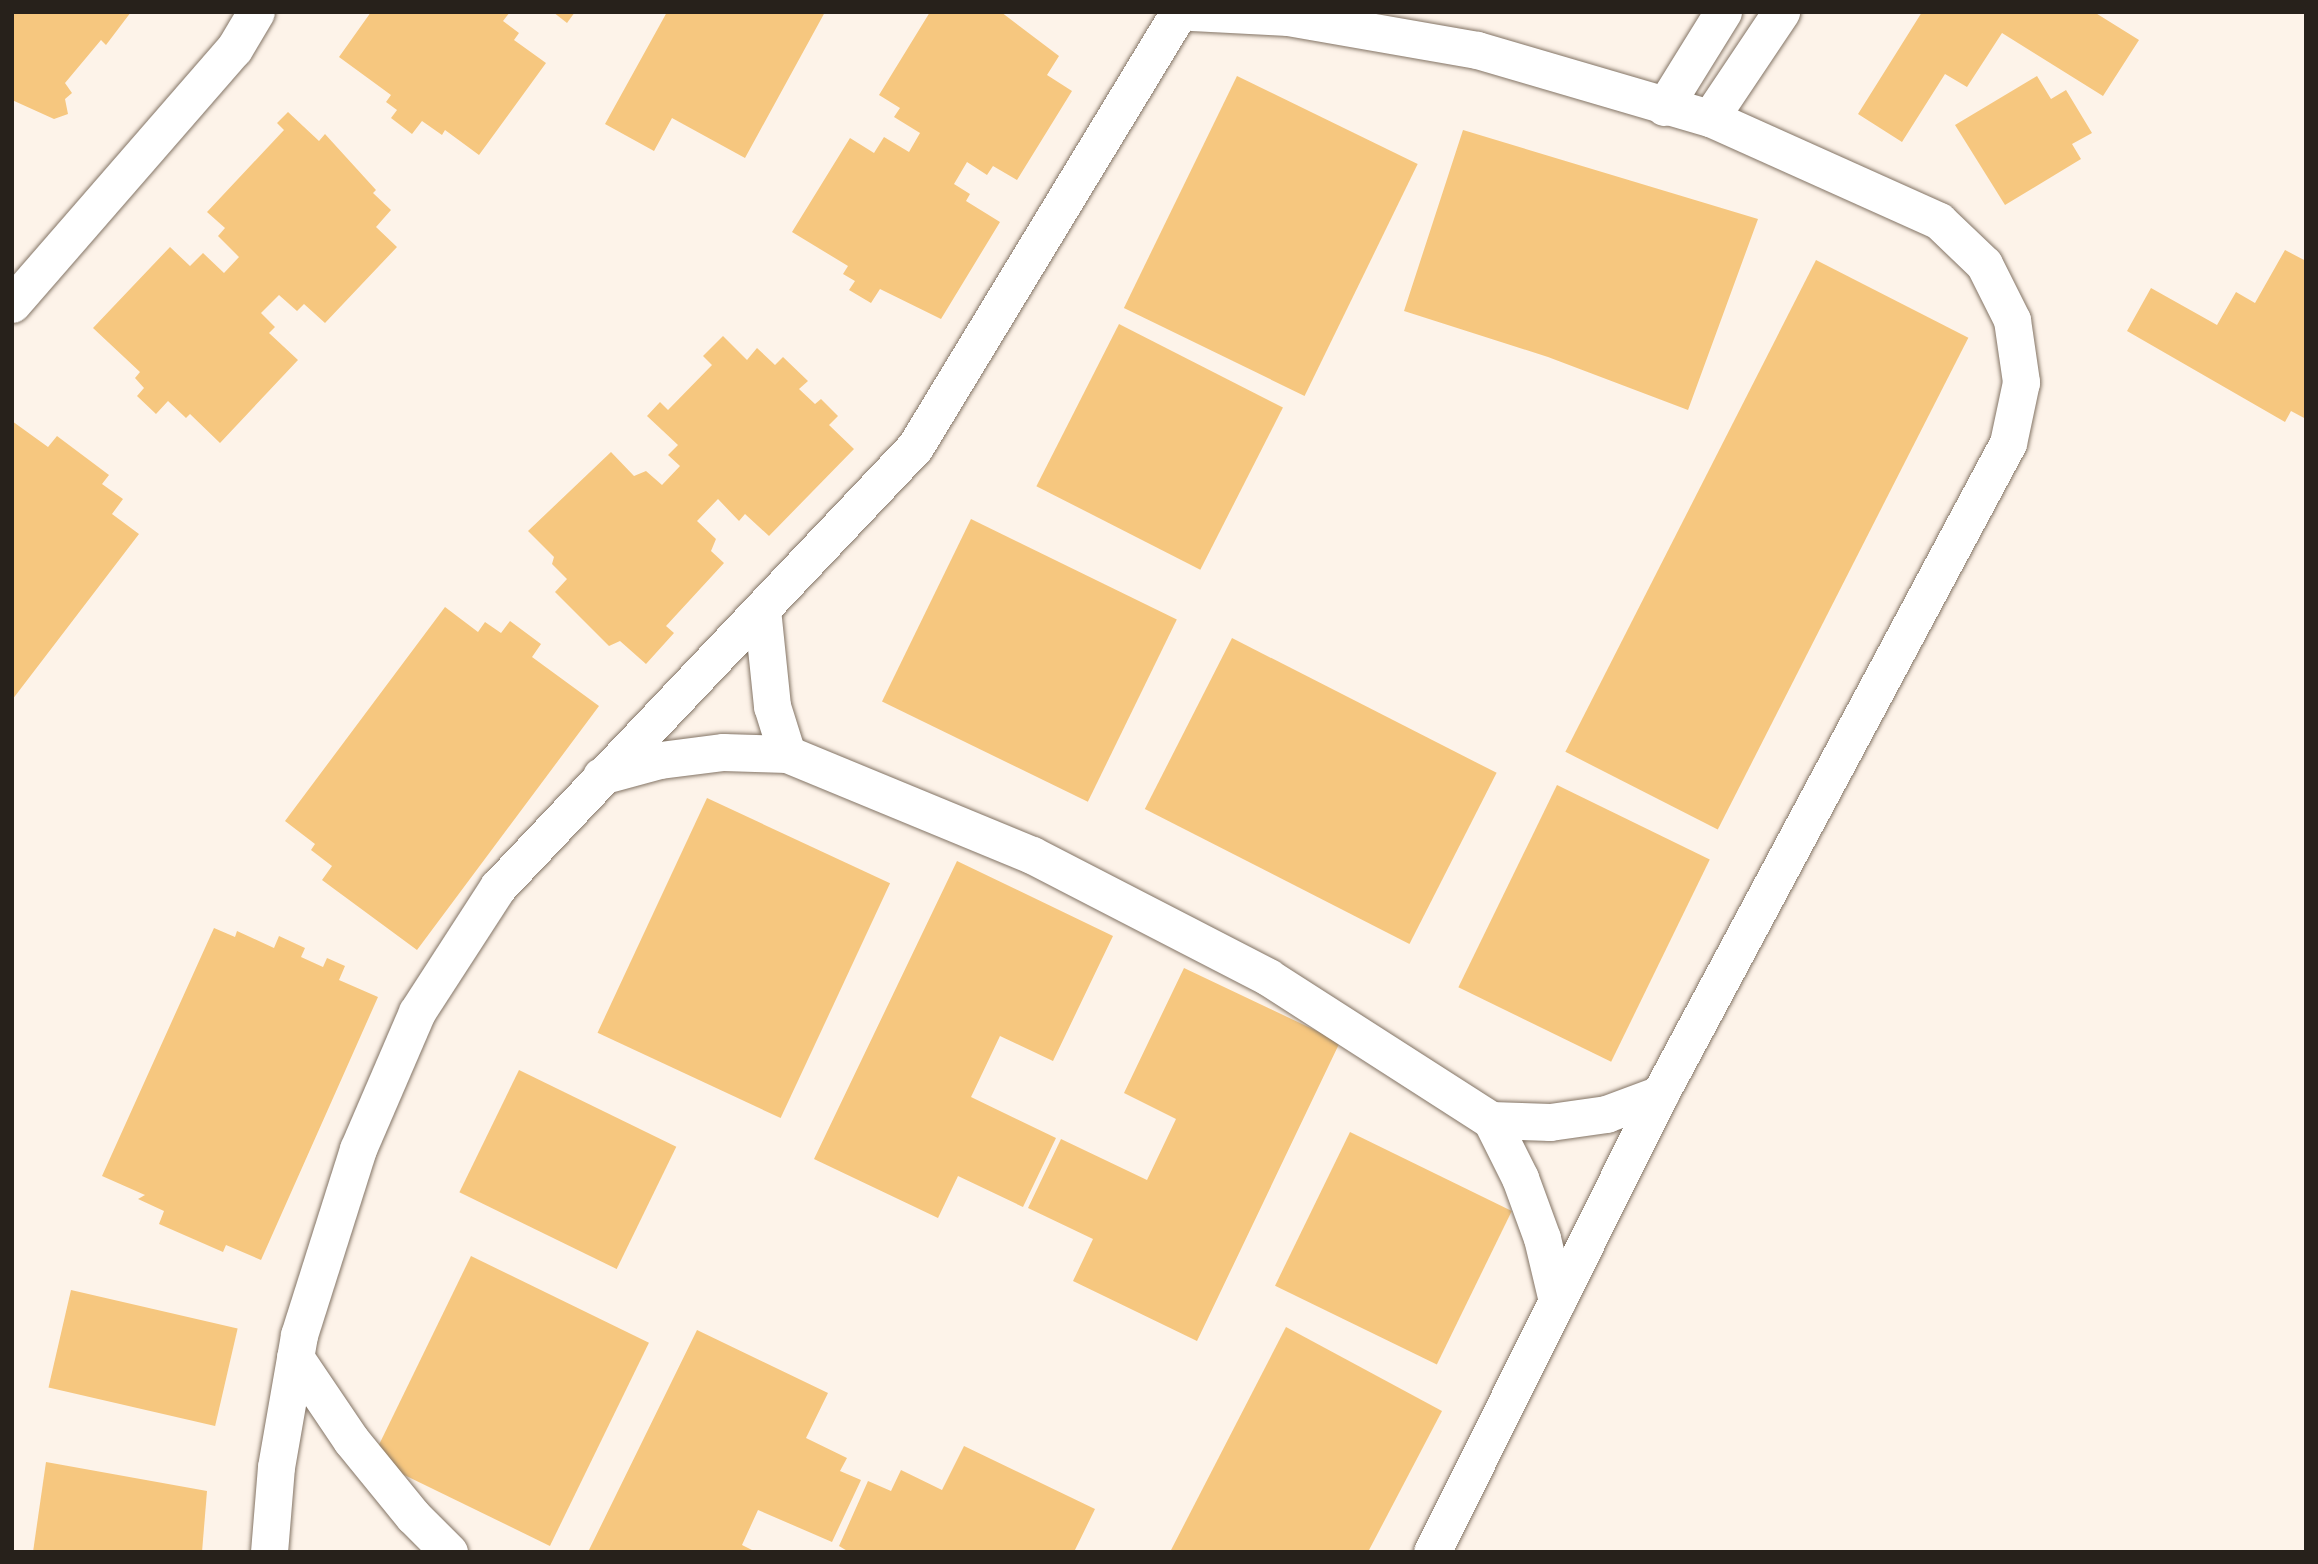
<!DOCTYPE html>
<style>
body{margin:0}
#map{position:relative;width:2318px;height:1564px;overflow:hidden;background:#fdf3e9;font-family:"Noto Serif",serif}
div>[style]{position:absolute}
[style*='--x']{left:calc(var(--x)*1px);top:calc(var(--y)*1px);width:calc(var(--w)*1px);rotate:calc(var(--a)*1deg)}
.building>*{inset:0;background:#f6c77f;transform-origin:0 0}
.roads{filter:drop-shadow(0 0 2px #837465) drop-shadow(0 0 2px #837465)}
.minor>*{height:37px;margin:-18.5px;padding:0 18.5px;transform-origin:18.5px;border-radius:18.5px;background:#fff}
span{translate:-50% -50%;white-space:nowrap;text-align:center;line-height:1.15;-webkit-text-stroke:7px #fff;paint-order:stroke}
.frame{position:absolute;inset:0;border:14px solid #27211b;pointer-events:none}
</style>
<div id="map">
<div class="building">
<div style="clip-path:polygon(12px 12px,131px 12px,106px 45px,101px 40px,65px 83px,72px 93px,65px 99px,68px 114px,54px 119px,12px 100px)"></div>
<div style="clip-path:polygon(371px 12px,510px 12px,503px 21px,519px 33px,514px 40px,546px 63px,479px 155px,445px 130px,442px 135px,422px 121px,412px 134px,391px 118px,397px 110px,386px 102px,391px 95px,339px 57px)"></div>
<div style="clip-path:polygon(553px 12px,575px 12px,567px 23px)"></div>
<div style="clip-path:polygon(667px 12px,825px 12px,745px 158px,672px 118px,654px 151px,605px 124px)"></div>
<div style="clip-path:polygon(930px 12px,1001px 12px,1059px 56px,1047px 75px,1072px 91px,1017px 180px,993px 166px,987px 175px,967px 162px,954px 184px,970px 194px,966px 201px,1000px 222px,941px 319px,880px 289px,871px 303px,849px 290px,855px 281px,843px 274px,848px 266px,792px 232px,850px 138px,874px 153px,884px 137px,909px 152px,920px 133px,894px 117px,900px 108px,879px 95px)"></div>
<div style="clip-path:polygon(1922px 12px,2094px 12px,2139px 40px,2103px 96px,2002px 33px,1967px 87px,1945px 74px,1902px 142px,1858px 114px)"></div>
<div style="left:1237px;top:76px;width:201px;height:258px;rotate:26deg"></div>
<div style="clip-path:polygon(2037px 76px,2051px 99px,2066px 90px,2092px 133px,2072px 144px,2081px 159px,2005px 205px,1955px 125px)"></div>
<div style="clip-path:polygon(288px 112px,319px 141px,325px 134px,376px 190px,373px 193px,391px 210px,376px 227px,397px 247px,325px 323px,304px 304px,297px 311px,279px 295px,261px 313px,275px 327px,269px 333px,298px 360px,220px 443px,190px 414px,186px 418px,168px 401px,156px 414px,137px 396px,144px 388px,135px 378px,140px 372px,93px 328px,170px 247px,190px 266px,203px 253px,224px 273px,239px 257px,218px 236px,225px 228px,207px 212px,284px 130px,277px 123px)"></div>
<div style="clip-path:polygon(1463px 130px,1758px 219px,1688px 410px,1548px 357px,1404px 311px)"></div>
<div style="clip-path:polygon(2285px 250px,2306px 261px,2306px 419px,2291px 411px,2285px 422px,2127px 331px,2151px 288px,2217px 325px,2236px 292px,2255px 303px)"></div>
<div style="left:1816px;top:260px;width:171px;height:552px;rotate:27deg"></div>
<div style="left:1119px;top:324px;width:184px;height:182px;rotate:27deg"></div>
<div style="clip-path:polygon(723px 336px,747px 360px,757px 348px,775px 365px,783px 357px,808px 381px,799px 389px,815px 404px,821px 399px,838px 416px,829px 425px,854px 449px,769px 536px,745px 514px,739px 521px,718px 499px,697px 521px,716px 539px,711px 551px,724px 563px,666px 626px,674px 633px,646px 664px,620px 641px,609px 646px,555px 592px,567px 579px,552px 564px,554px 557px,528px 531px,611px 452px,634px 476px,646px 471px,662px 485px,680px 466px,668px 455px,678px 445px,647px 416px,660px 402px,668px 410px,712px 365px,703px 356px)"></div>
<div style="clip-path:polygon(12px 421px,48px 447px,57px 436px,109px 475px,102px 484px,123px 499px,112px 514px,139px 534px,12px 700px)"></div>
<div style="left:971px;top:519px;width:229px;height:203px;rotate:26deg"></div>
<div style="clip-path:polygon(445px 607px,478px 632px,485px 622px,501px 633px,510px 621px,541px 644px,532px 657px,599px 706px,417px 950px,322px 880px,332px 866px,311px 850px,315px 844px,285px 821px)"></div>
<div style="left:1232px;top:638px;width:297px;height:192px;rotate:27deg"></div>
<div style="left:1557px;top:785px;width:170px;height:225px;rotate:26deg"></div>
<div style="left:707px;top:798px;width:202px;height:259px;rotate:25deg"></div>
<div style="clip-path:polygon(957px 861px,1113px 936px,1053px 1061px,1000px 1036px,971px 1097px,1056px 1138px,1023px 1207px,958px 1176px,938px 1218px,814px 1159px)"></div>
<div style="clip-path:polygon(214px 928px,235px 937px,237px 931px,274px 948px,279px 936px,305px 948px,301px 957px,323px 967px,327px 958px,345px 966px,339px 980px,378px 997px,261px 1260px,226px 1245px,223px 1252px,159px 1224px,164px 1211px,138px 1199px,145px 1195px,102px 1176px)"></div>
<div style="clip-path:polygon(1184px 968px,1340px 1042px,1197px 1341px,1073px 1281px,1093px 1239px,1028px 1208px,1061px 1139px,1147px 1180px,1176px 1119px,1124px 1093px)"></div>
<div style="left:519px;top:1070px;width:175px;height:136px;rotate:26deg"></div>
<div style="left:1350px;top:1132px;width:180px;height:171px;rotate:26deg"></div>
<div style="left:471px;top:1256px;width:198px;height:226px;rotate:26deg"></div>
<div style="left:71px;top:1290px;width:171px;height:100px;rotate:13deg"></div>
<div style="clip-path:polygon(1286px 1327px,1442px 1411px,1368px 1552px,1170px 1552px)"></div>
<div style="clip-path:polygon(697px 1330px,828px 1393px,806px 1438px,847px 1458px,840px 1471px,861px 1480px,832px 1542px,758px 1510px,742px 1545px,756px 1552px,588px 1552px)"></div>
<div style="clip-path:polygon(964px 1446px,1095px 1509px,1074px 1552px,849px 1552px,839px 1546px,868px 1481px,891px 1491px,901px 1470px,942px 1490px)"></div>
<div style="clip-path:polygon(46px 1462px,207px 1491px,202px 1552px,33px 1552px)"></div>
</div>
<div class="roads">
<div class="minor">
<div style="--x:1192;--y:12;--w:96;--a:3"></div>
<div style="--x:1288;--y:17;--w:192;--a:9.9"></div>
<div style="--x:1477;--y:50;--w:243;--a:16.3"></div>
<div style="--x:1710;--y:118;--w:251;--a:24.2"></div>
<div style="--x:1939;--y:221;--w:62;--a:43.7"></div>
<div style="--x:1984;--y:264;--w:63;--a:63.4"></div>
<div style="--x:2012;--y:320;--w:63;--a:81.7"></div>
<div style="--x:2021;--y:382;--w:62;--a:102"></div>
<div style="--x:2008;--y:443;--w:738;--a:118.13"></div>
<div style="--x:1660;--y:1094;--w:512;--a:116.46"></div>
<div style="--x:1664;--y:107;--w:112;--a:-58.2"></div>
<div style="--x:1710;--y:118;--w:128;--a:-56.2"></div>
<div style="--x:12;--y:304;--w:338;--a:-49"></div>
<div style="--x:234;--y:49;--w:43;--a:-59.3"></div>
<div style="--x:762;--y:609;--w:98;--a:84.1"></div>
<div style="--x:772;--y:706;--w:50;--a:72.6"></div>
<div style="--x:601;--y:776;--w:61;--a:-15.2"></div>
<div style="--x:660;--y:760;--w:64;--a:-7.2"></div>
<div style="--x:723;--y:752;--w:64;--a:1.8"></div>
<div style="--x:787;--y:754;--w:265;--a:22.4"></div>
<div style="--x:1032;--y:855;--w:266;--a:27.3"></div>
<div style="--x:1268;--y:977;--w:265;--a:32.7"></div>
<div style="--x:1491;--y:1120;--w:59;--a:1.9"></div>
<div style="--x:1550;--y:1122;--w:57;--a:-8.1"></div>
<div style="--x:1606;--y:1114;--w:58;--a:-20.3"></div>
<div style="--x:1491;--y:1120;--w:65;--a:63.4"></div>
<div style="--x:1520;--y:1178;--w:64;--a:69.9"></div>
<div style="--x:1542;--y:1238;--w:65;--a:76.6"></div>
<div style="--x:295;--y:1357;--w:100;--a:56"></div>
<div style="--x:351;--y:1440;--w:98;--a:50.8"></div>
<div style="--x:413;--y:1516;--w:51;--a:45"></div>
<div style="--x:269;--y:1552;--w:85;--a:-85.3"></div>
<div style="--x:276;--y:1467;--w:134;--a:-80.1"></div>
<div style="--x:299;--y:1335;--w:195;--a:-72.4"></div>
<div style="--x:358;--y:1149;--w:149;--a:-66.7"></div>
<div style="--x:417;--y:1012;--w:149;--a:-57.1"></div>
<div style="--x:498;--y:887;--w:606;--a:-46.54"></div>
<div style="--x:915;--y:447;--w:509;--a:-58.75"></div>
</div>
</div>
<div class="frame"></div>
</div>
